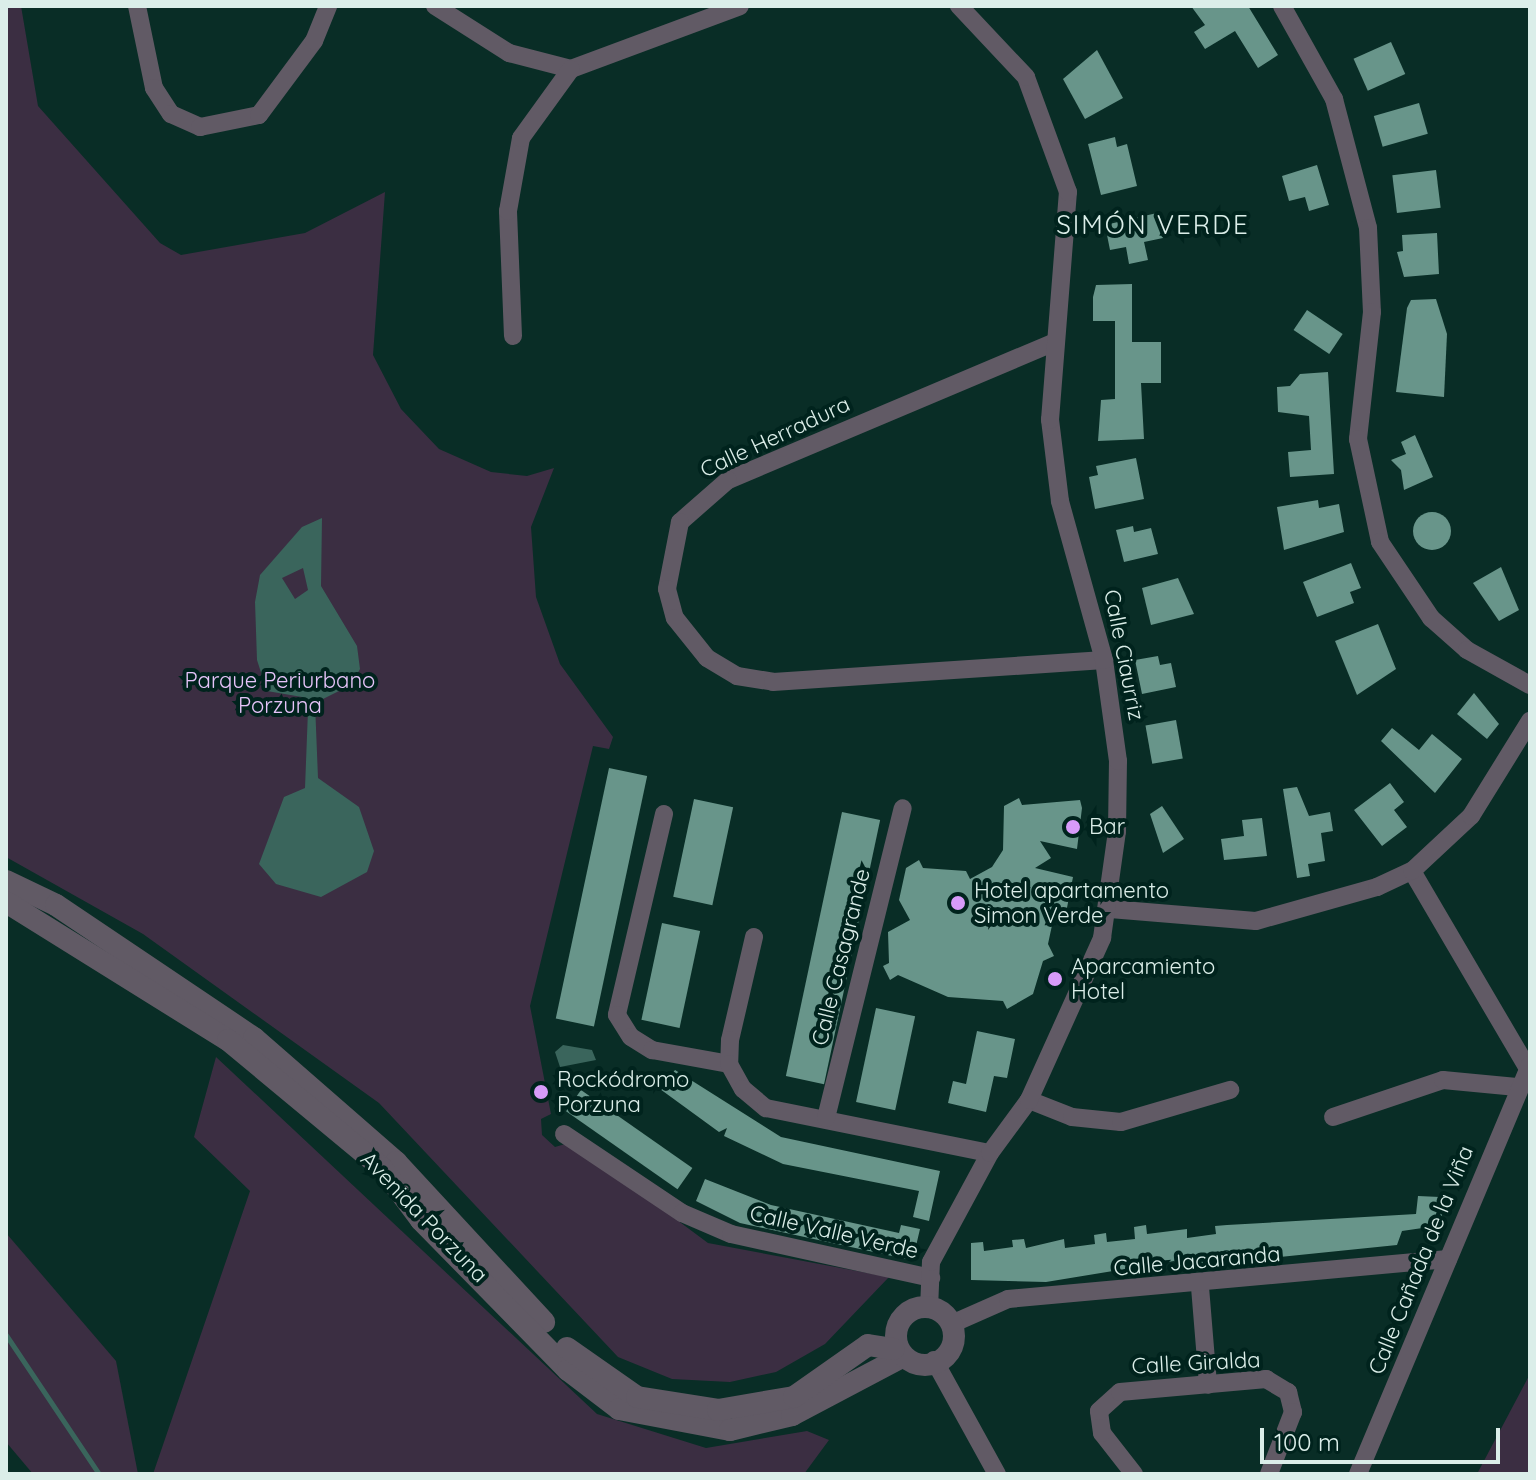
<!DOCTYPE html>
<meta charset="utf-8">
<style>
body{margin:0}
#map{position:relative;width:1536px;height:1480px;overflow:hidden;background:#092d26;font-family:Quicksand,sans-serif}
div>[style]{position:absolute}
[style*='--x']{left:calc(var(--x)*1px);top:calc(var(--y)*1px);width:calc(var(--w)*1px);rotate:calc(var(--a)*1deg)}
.green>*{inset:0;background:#3b2e42}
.water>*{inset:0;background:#3a655c}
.stream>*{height:5px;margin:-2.5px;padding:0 2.5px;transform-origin:2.5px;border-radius:2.5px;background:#3a655c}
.building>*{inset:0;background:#68958a;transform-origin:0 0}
.round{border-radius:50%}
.minor>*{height:18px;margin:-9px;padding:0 9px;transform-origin:9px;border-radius:9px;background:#615a65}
.tertiary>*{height:22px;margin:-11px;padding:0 11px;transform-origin:11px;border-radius:11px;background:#615a65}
.tertiary>.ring{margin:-11px;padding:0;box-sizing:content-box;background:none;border:22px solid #615a65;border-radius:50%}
.dots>*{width:22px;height:22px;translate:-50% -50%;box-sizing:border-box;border:4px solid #00231d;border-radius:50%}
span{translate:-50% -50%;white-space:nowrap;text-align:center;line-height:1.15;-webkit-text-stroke:8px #00231d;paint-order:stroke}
.street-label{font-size:22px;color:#dbeee9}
.park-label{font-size:22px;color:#e6c4fa}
.poi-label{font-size:22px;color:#dbeee9}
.left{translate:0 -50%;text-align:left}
.quarter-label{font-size:26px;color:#dbeee9;letter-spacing:2px}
.frame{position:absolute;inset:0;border:8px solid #dbeee9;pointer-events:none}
.scale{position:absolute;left:1260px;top:1428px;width:240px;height:36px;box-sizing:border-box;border:4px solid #dbeee9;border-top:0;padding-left:10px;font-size:24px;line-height:28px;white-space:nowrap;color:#dbeee9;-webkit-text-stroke:6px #00231d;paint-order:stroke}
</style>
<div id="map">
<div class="green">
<div style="clip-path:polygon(6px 6px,21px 6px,38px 106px,160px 243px,181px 255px,305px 233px,385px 192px,373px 355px,401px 409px,439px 449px,491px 472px,527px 476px,554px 468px,531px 527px,536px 597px,560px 664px,613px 737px,609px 749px,593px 746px,530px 1006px,551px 1114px,541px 1119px,542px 1135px,555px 1147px,572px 1142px,708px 1243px,889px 1277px,825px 1344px,776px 1372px,730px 1382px,672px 1379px,618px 1357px,379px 1103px,143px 934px,6px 857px)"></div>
<div style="clip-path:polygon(216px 1057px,597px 1414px,706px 1448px,807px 1431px,829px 1440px,804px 1474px,153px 1474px,250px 1191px,194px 1137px)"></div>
<div style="clip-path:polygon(6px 1233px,116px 1361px,138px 1474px,33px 1474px,6px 1442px)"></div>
<div style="clip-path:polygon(1530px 1374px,1530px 1474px,1477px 1474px)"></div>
</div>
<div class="water">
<div style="clip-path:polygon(evenodd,322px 518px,321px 586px,357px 646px,360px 669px,351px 685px,315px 703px,318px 778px,359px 807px,374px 851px,367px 872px,321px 897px,276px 884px,259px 864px,284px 797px,305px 788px,308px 710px,302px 697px,267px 691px,257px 660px,255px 602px,260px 575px,302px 527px,322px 518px,303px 568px,308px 590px,295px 599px,282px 578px,303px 568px)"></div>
<div style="clip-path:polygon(563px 1045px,592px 1050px,596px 1060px,560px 1067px,555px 1052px)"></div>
</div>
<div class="stream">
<div style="--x:6;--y:1335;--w:167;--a:56.2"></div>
</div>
<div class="building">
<div style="clip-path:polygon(1191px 6px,1248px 6px,1278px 55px,1258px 68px,1235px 31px,1205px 49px,1194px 32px,1205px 25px)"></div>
<div style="left:1391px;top:42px;width:35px;height:41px;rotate:66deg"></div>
<div style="clip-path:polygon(1097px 50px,1123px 98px,1085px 119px,1063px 79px)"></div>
<div style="left:1419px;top:103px;width:32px;height:47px;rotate:74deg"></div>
<div style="clip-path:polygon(1115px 137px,1117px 147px,1127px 144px,1137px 186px,1101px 195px,1088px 144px)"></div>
<div style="clip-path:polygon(1317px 165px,1329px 205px,1309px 211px,1305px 197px,1289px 201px,1282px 176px)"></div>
<div style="left:1436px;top:170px;width:38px;height:44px;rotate:83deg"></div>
<div style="clip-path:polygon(1157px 213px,1163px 238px,1144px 242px,1148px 260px,1129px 264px,1126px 247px,1110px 250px,1105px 225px)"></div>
<div style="clip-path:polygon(1437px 233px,1439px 274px,1404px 277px,1397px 252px,1403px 251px,1402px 235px)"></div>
<div style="clip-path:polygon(1132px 284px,1132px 342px,1161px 342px,1161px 383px,1141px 383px,1144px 439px,1098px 441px,1101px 400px,1115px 399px,1115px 321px,1093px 321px,1093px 297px,1096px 285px)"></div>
<div style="clip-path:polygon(1436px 299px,1447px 334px,1444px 397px,1396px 392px,1407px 308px,1411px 300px)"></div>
<div style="left:1307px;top:310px;width:43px;height:24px;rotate:34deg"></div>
<div style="clip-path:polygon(1328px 372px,1334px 474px,1290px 477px,1288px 452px,1311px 450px,1309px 416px,1278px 412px,1277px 387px,1290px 386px,1300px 374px)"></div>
<div style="clip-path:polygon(1415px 435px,1433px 477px,1404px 490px,1401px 470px,1391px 460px,1406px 454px,1401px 442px)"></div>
<div style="clip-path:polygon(1136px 458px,1144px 499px,1095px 509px,1089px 477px,1098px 475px,1096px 466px)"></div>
<div style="clip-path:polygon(1318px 500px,1319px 508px,1339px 504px,1344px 532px,1284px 550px,1277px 507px)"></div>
<div class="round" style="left:1413px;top:512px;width:38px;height:38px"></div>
<div style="clip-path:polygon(1133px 526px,1134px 532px,1151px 528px,1158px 554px,1124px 562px,1116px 530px)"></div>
<div style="clip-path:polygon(1351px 563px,1361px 588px,1350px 592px,1354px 603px,1317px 617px,1303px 582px)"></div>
<div style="clip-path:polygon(1501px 567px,1519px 610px,1499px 621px,1473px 583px)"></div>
<div style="clip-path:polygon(1178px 578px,1194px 614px,1151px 625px,1142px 588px)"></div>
<div style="clip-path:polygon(1378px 624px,1396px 669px,1357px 695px,1335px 641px)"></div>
<div style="clip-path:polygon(1158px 656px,1160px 665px,1171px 663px,1176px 687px,1142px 694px,1135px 660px)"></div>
<div style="clip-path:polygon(1474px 693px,1499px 724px,1487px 739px,1457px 714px)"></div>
<div style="left:1176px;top:720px;width:39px;height:31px;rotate:80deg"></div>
<div style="clip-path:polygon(1392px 728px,1419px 750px,1432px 734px,1462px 759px,1435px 793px,1381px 741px)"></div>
<div style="left:609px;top:768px;width:39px;height:256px;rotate:12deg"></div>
<div style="clip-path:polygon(1390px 783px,1404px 802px,1394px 810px,1407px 827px,1382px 846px,1354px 810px)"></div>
<div style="clip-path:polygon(1297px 787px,1309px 816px,1330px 812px,1333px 831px,1321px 833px,1325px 861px,1308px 864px,1310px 876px,1297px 878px,1283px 789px)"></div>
<div style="clip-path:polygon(1019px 798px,1022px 805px,1080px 800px,1082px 808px,1077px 849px,1040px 841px,1051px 858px,1035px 868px,1073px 877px,1065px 918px,1054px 916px,1048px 944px,1054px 956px,1043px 961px,1033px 994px,1007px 1009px,1003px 1001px,948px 997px,898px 975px,890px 980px,883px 966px,889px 963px,888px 932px,910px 920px,899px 900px,906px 868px,919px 860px,923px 868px,966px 871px,970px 879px,992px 867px,1003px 850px,1004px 806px)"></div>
<div style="left:694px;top:799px;width:40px;height:100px;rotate:12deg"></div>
<div style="clip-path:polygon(1162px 806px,1184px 839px,1163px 853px,1150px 814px)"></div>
<div style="left:842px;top:812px;width:39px;height:270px;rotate:12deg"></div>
<div style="clip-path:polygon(1262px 818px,1267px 856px,1224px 860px,1221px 839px,1244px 836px,1242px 820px)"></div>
<div style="left:662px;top:923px;width:39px;height:99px;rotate:12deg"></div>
<div style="left:876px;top:1008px;width:40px;height:96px;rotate:12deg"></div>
<div style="clip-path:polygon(977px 1031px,1015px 1039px,1007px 1078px,994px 1076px,986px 1112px,948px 1103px,953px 1081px,966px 1084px)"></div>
<div style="clip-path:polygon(675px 1070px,781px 1137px,940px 1171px,929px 1221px,913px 1217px,919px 1191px,783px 1164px,724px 1136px,727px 1128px,719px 1132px,660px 1089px)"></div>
<div style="left:581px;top:1090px;width:136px;height:26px;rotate:35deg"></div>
<div style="clip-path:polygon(705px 1179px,771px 1205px,899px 1233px,901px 1225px,920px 1229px,916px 1246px,909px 1244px,906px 1259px,740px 1223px,696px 1201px)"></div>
<div style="clip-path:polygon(1418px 1196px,1440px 1197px,1443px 1225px,1402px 1231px,1397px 1245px,1182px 1267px,1174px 1261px,1046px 1282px,971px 1280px,971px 1243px,983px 1242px,984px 1251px,1013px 1247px,1012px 1240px,1024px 1239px,1026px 1248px,1064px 1239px,1065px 1248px,1095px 1244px,1094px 1235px,1106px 1233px,1107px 1242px,1135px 1239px,1134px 1227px,1146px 1225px,1147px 1234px,1187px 1229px,1187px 1238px,1216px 1234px,1215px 1226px,1227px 1225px,1416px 1214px)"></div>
</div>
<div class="minor">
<div style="--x:137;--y:6;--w:84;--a:78.3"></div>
<div style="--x:154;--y:88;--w:31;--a:57"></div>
<div style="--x:171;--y:114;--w:32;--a:24"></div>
<div style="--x:200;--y:127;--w:60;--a:-11.5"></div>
<div style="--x:259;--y:115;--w:92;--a:-53.4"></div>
<div style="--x:314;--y:41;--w:38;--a:-68"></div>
<div style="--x:435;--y:6;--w:88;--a:32.4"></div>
<div style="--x:509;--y:53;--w:64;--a:14.5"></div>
<div style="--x:571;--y:69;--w:180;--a:-20.4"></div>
<div style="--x:1282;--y:6;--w:107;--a:60.8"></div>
<div style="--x:1334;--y:99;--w:133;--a:75.2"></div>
<div style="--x:1368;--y:228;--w:84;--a:87.3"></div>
<div style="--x:1372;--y:312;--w:128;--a:96.3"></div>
<div style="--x:1358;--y:439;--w:105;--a:77.9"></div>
<div style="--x:1380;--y:542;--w:92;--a:56.1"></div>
<div style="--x:1431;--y:618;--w:48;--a:41.6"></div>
<div style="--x:1467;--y:650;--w:72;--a:29.1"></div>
<div style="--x:513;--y:336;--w:125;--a:-92.3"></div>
<div style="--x:508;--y:211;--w:74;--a:-79.9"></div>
<div style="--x:521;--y:138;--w:85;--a:-54.1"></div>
<div style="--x:1055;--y:342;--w:355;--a:157.1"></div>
<div style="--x:728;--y:480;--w:64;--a:138.8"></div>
<div style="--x:680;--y:522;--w:68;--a:101"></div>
<div style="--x:667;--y:589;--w:30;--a:75"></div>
<div style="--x:675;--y:618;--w:51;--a:51.3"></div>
<div style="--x:707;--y:658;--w:35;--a:31"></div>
<div style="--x:737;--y:676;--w:36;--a:9"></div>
<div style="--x:773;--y:682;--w:332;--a:-3.8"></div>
<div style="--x:664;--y:814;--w:206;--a:103.2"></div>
<div style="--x:617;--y:1015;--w:26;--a:58"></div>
<div style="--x:631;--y:1037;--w:25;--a:32"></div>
<div style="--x:652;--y:1050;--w:78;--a:10.3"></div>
<div style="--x:1412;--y:871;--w:227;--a:59.6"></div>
<div style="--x:1110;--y:909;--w:146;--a:4.7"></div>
<div style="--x:1256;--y:921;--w:126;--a:-15.7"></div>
<div style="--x:1377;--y:887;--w:38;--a:-25"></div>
<div style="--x:1412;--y:871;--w:81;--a:-43"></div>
<div style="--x:1471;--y:816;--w:112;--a:-58.2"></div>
<div style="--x:754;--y:937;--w:106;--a:103.1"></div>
<div style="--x:730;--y:1040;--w:24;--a:92"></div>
<div style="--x:729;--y:1064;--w:29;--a:61"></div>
<div style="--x:743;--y:1089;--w:30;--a:40"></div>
<div style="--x:766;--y:1108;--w:228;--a:11.4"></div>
<div style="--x:1029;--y:1100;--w:46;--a:21.6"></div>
<div style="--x:1072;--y:1117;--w:49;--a:5.8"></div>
<div style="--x:1121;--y:1122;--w:114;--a:-16.4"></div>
<div style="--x:1333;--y:1117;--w:116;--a:-18.6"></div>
<div style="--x:1443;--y:1080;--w:74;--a:5.4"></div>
<div style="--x:826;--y:1118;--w:319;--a:-76.1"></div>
<div style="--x:564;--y:1134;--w:142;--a:33.8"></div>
<div style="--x:682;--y:1213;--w:53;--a:23.2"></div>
<div style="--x:731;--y:1234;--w:205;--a:12.4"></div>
<div style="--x:1200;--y:1287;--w:98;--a:85.3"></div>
<div style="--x:929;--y:1309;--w:47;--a:-87.6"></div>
<div style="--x:931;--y:1262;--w:124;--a:-61.6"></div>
<div style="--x:990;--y:1153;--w:66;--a:-53.7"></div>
<div style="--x:1029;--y:1100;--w:178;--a:-65.7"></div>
<div style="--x:1102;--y:938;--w:108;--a:-82"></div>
<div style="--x:1117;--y:831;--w:70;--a:-89.2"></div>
<div style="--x:1118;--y:761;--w:102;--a:-97.9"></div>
<div style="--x:1104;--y:660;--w:165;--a:-105.5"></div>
<div style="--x:1060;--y:501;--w:82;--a:-97"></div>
<div style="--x:1050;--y:420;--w:229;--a:-85.5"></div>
<div style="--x:1068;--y:192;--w:122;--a:-110.1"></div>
<div style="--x:1026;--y:77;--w:98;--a:-133.3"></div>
<div style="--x:956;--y:1322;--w:57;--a:-23.9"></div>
<div style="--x:1008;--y:1299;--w:442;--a:-5.2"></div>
<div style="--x:934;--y:1360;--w:130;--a:61.1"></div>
<div style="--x:1134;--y:1474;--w:52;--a:-128"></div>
<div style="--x:1102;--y:1433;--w:22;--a:-98"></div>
<div style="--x:1099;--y:1411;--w:28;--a:-42"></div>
<div style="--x:1120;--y:1392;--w:147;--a:-5.1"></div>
<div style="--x:1266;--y:1379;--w:26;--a:31"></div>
<div style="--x:1288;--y:1392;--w:21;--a:76"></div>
<div style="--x:1293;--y:1412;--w:66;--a:111.2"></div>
<div style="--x:1358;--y:1474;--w:444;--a:-67.2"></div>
</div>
<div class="tertiary">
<div style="--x:6;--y:881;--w:55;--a:25.6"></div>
<div style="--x:56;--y:905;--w:239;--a:33.9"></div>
<div style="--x:254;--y:1038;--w:189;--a:41.1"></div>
<div style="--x:396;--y:1162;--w:218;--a:47.2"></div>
<div style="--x:6;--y:902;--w:261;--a:31.9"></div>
<div style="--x:228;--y:1040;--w:200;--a:39.7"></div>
<div style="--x:382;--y:1168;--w:65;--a:53.1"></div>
<div style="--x:421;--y:1220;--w:210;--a:45.6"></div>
<div style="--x:568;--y:1370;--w:64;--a:37.4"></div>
<div style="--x:619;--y:1409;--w:113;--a:10.7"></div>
<div style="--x:730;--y:1430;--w:64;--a:-13.6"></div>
<div style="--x:792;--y:1415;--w:122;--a:-27.8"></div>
<div class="ring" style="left:896px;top:1307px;width:36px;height:36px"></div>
<div style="--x:567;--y:1348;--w:85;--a:35"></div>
<div style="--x:637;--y:1397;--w:82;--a:9.1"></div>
<div style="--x:718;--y:1410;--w:77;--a:-9.7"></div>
<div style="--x:794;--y:1397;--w:90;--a:-35.1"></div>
<div style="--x:868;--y:1345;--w:26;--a:9"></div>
</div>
<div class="dots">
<div style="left:1073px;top:827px;background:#d79bf9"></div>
<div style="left:958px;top:903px;background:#d79bf9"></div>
<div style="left:1055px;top:979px;background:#d79bf9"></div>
<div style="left:541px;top:1092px;background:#d79bf9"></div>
</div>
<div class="street-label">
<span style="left:775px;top:437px;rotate:-25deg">Calle Herradura</span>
<span style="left:1124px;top:655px;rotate:79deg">Calle Ciaurriz</span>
<span style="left:841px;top:957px;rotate:-76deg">Calle Casagrande</span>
<span style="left:424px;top:1217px;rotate:46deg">Avenida Porzuna</span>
<span style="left:834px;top:1232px;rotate:13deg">Calle Valle Verde</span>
<span style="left:1421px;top:1260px;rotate:-68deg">Calle Cañada de la Viña</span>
<span style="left:1197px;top:1261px;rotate:-5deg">Calle Jacaranda</span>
<span style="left:1196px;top:1363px;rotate:-3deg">Calle Giralda</span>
</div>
<div class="park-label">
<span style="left:280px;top:693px">Parque Periurbano<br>Porzuna</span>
</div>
<div class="poi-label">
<span class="left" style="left:1089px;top:827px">Bar</span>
<span class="left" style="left:974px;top:903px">Hotel apartamento<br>Simon Verde</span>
<span class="left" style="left:1071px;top:979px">Aparcamiento<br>Hotel</span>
<span class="left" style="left:557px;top:1092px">Rockódromo<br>Porzuna</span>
</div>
<div class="quarter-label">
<span style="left:1153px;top:225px">SIMÓN VERDE</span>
</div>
<div class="frame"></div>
<div class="scale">100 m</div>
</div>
